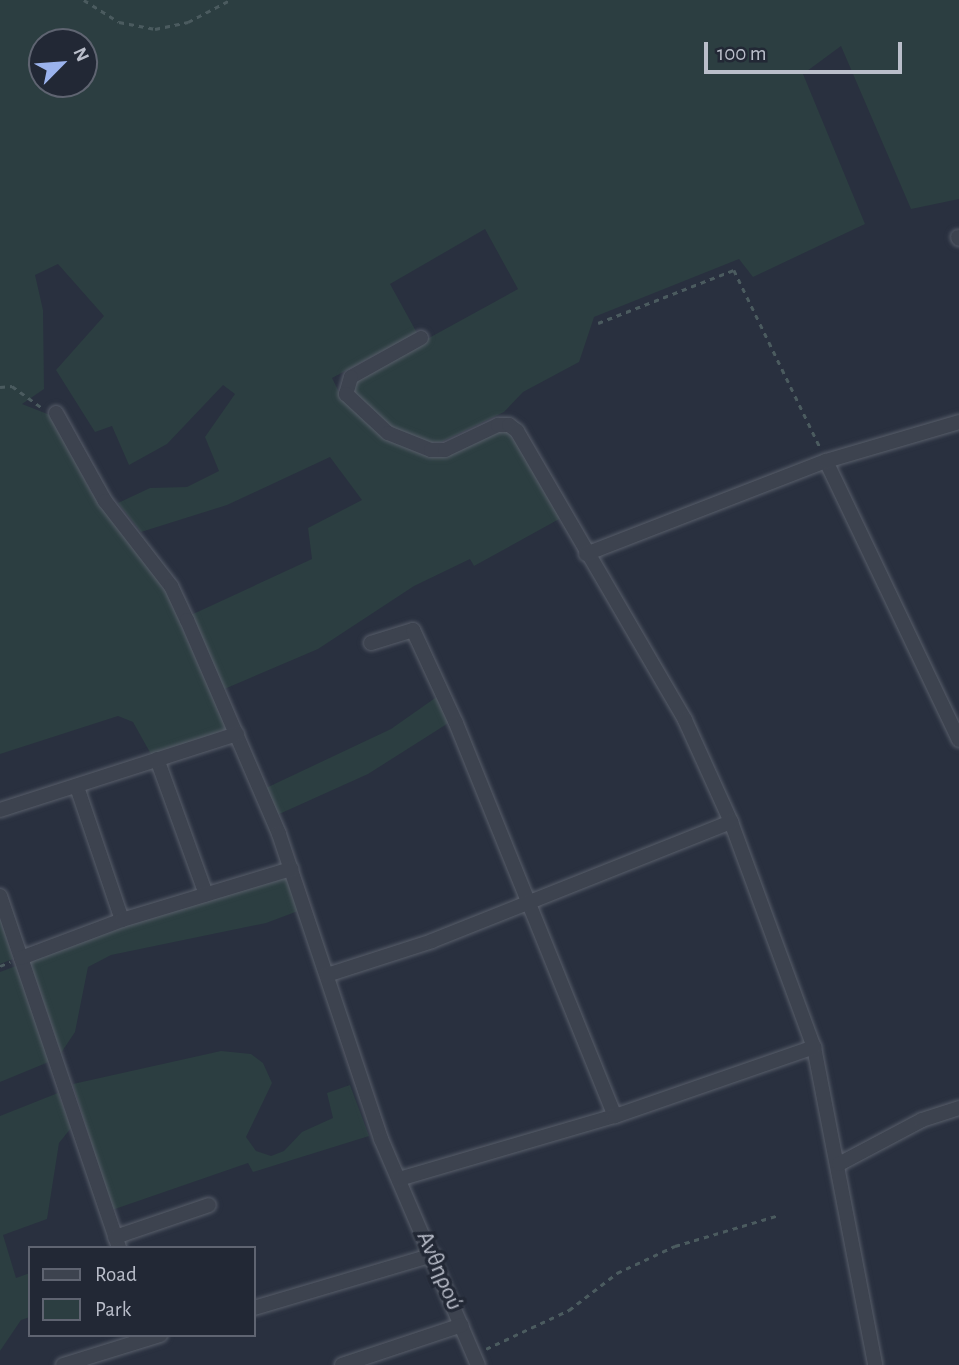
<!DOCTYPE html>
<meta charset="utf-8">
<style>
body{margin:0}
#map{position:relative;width:959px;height:1365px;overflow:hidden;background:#29303f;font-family:"Alegreya Sans",sans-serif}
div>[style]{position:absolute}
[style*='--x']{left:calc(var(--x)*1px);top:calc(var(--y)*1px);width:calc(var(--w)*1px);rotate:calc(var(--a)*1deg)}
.green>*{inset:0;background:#2c3e41}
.path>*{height:2.5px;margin-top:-1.25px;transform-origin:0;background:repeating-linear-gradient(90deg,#4b5b5f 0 5px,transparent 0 10px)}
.roads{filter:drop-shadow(0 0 2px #585e6a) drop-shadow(0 0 2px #585e6a)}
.minor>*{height:14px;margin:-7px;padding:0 7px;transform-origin:7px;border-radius:7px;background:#3d434f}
span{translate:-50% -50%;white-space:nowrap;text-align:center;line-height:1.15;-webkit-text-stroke:7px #222835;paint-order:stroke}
.street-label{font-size:24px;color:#babeca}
.legend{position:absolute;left:28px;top:1246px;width:228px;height:91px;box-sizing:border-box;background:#222835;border:2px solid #5f6471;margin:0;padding:9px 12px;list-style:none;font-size:21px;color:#babeca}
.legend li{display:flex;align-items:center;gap:14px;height:35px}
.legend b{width:35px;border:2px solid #5f6471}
.north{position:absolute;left:28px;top:28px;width:70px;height:70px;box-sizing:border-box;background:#222835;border:2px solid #5f6471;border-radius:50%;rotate:65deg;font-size:19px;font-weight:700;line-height:28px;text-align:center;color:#babeca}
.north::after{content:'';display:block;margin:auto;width:24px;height:32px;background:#9bb3ed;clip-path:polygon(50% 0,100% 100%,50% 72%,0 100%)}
.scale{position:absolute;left:704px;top:42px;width:198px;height:32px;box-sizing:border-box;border:4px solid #babeca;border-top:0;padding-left:9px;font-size:21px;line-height:24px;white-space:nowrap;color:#babeca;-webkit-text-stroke:5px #222835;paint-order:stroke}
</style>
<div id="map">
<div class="green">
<div style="clip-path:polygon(evenodd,0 0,959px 0,959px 199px,911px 209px,841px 46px,803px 74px,865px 224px,753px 277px,739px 259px,594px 317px,579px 362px,523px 392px,504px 412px,441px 442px,425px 443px,391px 431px,358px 399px,353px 389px,356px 378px,518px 289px,485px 229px,390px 284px,417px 333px,332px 378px,343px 400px,380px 435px,442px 454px,505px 420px,561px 518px,474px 566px,470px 559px,414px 586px,318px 649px,222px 690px,191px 615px,312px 559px,308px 528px,362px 500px,330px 457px,227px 505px,141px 532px,118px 503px,150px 488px,187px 487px,219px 471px,205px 437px,235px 394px,223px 385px,167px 444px,129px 465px,112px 426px,95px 432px,56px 370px,104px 316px,58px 264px,35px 275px,43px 310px,44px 389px,22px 404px,50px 415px,90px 490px,167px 593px,227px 729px,152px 756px,133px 722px,118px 716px,0 754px,0 0,42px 42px,84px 42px,84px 84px,42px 84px,42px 42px)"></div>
<div style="clip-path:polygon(438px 696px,450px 722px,368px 774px,277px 815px,266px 788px,391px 729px)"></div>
<div style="clip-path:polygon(289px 877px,298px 911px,266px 923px,111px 955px,88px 967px,75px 1032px,61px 1053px,29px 960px,82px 937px)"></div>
<div style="clip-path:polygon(0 918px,13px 959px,0 964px)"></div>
<div style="clip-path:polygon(16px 966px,51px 1061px,0 1082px,0 972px)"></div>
<div style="clip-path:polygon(221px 1051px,251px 1054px,263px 1063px,272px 1083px,246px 1137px,256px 1151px,271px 1156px,284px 1151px,302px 1132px,333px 1118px,327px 1093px,350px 1085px,369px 1136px,253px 1172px,248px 1163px,112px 1210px,73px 1084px)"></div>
<div style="clip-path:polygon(58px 1093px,71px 1128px,59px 1143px,47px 1219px,3px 1235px,16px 1278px,30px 1273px,30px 1317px,21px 1320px,0 1351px,0 1116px)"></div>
</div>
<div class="path">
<div style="--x:84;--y:0;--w:41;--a:32.2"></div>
<div style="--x:119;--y:22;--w:37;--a:11"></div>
<div style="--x:155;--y:29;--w:34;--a:-12"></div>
<div style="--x:188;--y:22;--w:47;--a:-27.6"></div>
<div style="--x:598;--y:323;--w:146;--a:-21.3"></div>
<div style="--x:734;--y:270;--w:199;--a:64.1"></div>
<div style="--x:0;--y:387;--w:12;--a:-5"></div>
<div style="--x:12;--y:386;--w:39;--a:36"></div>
<div style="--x:0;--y:966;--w:11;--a:-22"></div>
<div style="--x:486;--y:1349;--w:92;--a:-25.2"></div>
<div style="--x:569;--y:1310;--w:61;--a:-37.6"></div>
<div style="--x:617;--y:1273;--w:64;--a:-25"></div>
<div style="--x:675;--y:1246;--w:109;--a:-16.6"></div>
</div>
<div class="roads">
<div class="minor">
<div style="--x:958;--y:237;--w:2;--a:63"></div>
<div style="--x:421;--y:338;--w:80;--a:150.9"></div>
<div style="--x:351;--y:377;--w:18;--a:106"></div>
<div style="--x:346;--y:394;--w:57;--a:42.9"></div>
<div style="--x:388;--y:433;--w:46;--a:21.6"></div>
<div style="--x:431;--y:450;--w:14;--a:0"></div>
<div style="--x:445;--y:450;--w:59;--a:-25.3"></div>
<div style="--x:498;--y:425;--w:11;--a:0"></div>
<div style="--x:509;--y:425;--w:10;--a:37"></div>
<div style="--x:517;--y:431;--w:334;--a:59.8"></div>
<div style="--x:685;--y:720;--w:112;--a:65.7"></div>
<div style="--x:731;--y:822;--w:240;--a:69.8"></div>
<div style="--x:814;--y:1047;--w:324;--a:79.1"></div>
<div style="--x:56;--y:413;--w:101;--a:60.9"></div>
<div style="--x:105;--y:501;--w:108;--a:52.2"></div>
<div style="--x:171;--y:586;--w:38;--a:65"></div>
<div style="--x:187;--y:620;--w:233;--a:66.7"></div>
<div style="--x:279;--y:834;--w:322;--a:71.5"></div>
<div style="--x:381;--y:1139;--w:246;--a:66.8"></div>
<div style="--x:826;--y:461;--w:309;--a:64.5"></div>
<div style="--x:586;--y:554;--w:257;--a:-21.2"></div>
<div style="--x:826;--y:461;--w:139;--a:-16.3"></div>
<div style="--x:371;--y:643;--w:44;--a:-17.2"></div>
<div style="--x:413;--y:630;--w:102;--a:65.2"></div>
<div style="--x:456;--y:723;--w:424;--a:68"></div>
<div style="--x:157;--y:759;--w:144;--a:70.1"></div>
<div style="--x:77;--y:787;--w:140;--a:71.3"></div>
<div style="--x:0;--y:810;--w:249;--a:-17.8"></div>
<div style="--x:0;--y:896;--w:372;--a:71.3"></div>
<div style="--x:21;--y:958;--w:108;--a:-20.6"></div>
<div style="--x:122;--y:920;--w:177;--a:-16.8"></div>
<div style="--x:327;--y:975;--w:110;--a:-17.9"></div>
<div style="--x:432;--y:941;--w:322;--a:-21.7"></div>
<div style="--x:839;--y:1164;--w:94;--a:-27.9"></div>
<div style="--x:922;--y:1120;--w:39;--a:-18"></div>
<div style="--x:399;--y:1179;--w:225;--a:-16.3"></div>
<div style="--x:615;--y:1116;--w:211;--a:-19.1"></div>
<div style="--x:115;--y:1237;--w:99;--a:-18.8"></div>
<div style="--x:254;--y:1308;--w:187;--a:-16.5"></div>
<div style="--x:63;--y:1365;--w:102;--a:-17.2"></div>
<div style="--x:342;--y:1365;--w:126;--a:-18.4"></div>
</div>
</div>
<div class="street-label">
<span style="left:439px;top:1271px;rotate:67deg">Ανθηρού</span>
</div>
<ul class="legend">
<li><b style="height:9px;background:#3d434f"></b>Road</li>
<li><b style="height:19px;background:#2c3e41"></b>Park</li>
</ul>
<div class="north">N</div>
<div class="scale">100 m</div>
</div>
